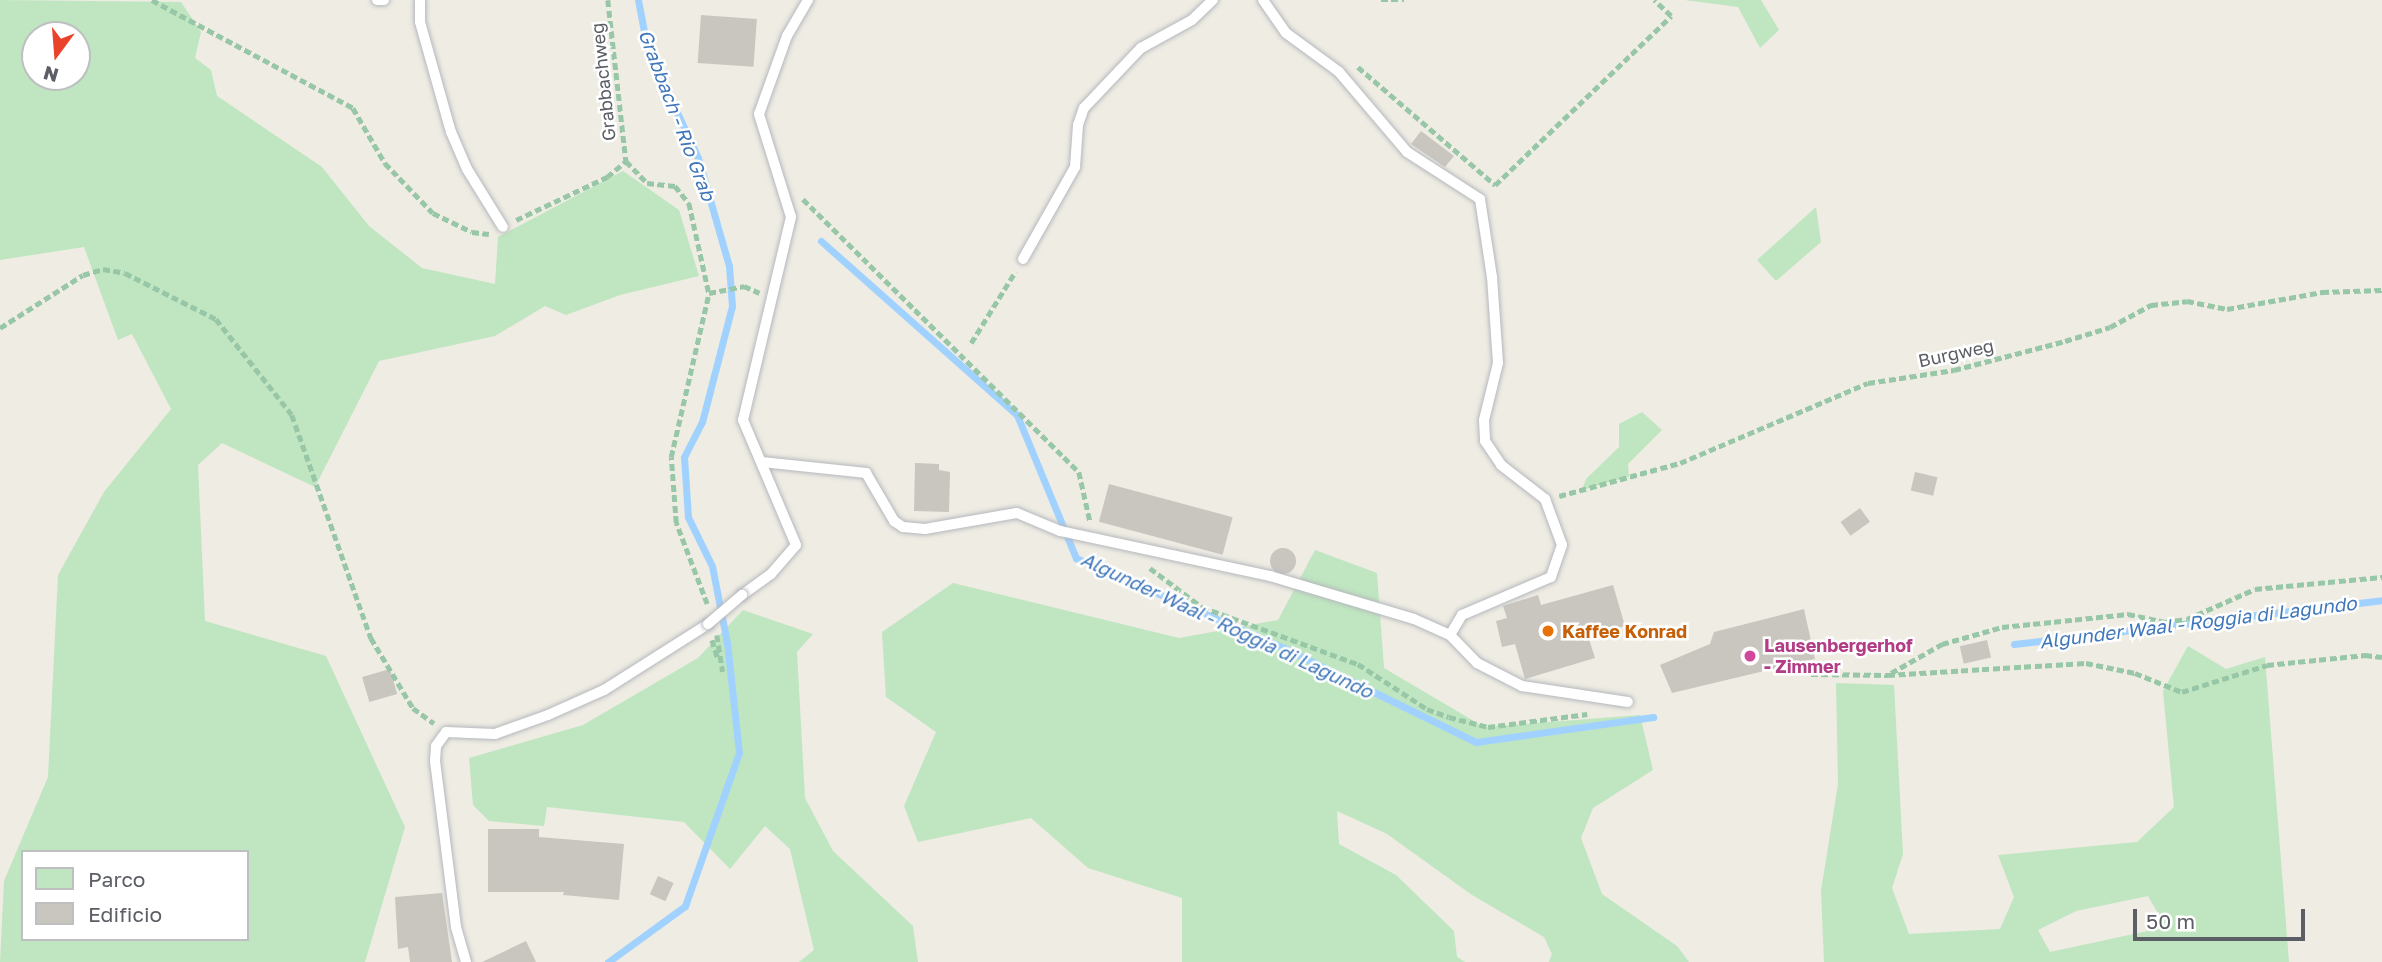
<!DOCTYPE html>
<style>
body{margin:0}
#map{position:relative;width:2382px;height:962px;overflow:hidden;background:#eeece3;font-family:"Golos Text",sans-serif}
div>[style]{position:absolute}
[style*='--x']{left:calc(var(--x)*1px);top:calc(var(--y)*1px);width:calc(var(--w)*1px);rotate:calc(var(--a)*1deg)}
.green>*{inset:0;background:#bfe6c0}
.stream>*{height:7px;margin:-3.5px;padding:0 3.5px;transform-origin:3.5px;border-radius:3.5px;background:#a1d2ff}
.building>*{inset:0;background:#c9c6c0;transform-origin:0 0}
.round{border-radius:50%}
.path>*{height:4.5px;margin-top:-2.25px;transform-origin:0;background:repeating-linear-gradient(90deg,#98c7a7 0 7px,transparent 0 10.5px)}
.roads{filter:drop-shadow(0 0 2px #b5b8bd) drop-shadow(0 0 2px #b5b8bd)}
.service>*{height:10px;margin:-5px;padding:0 5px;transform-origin:5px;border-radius:5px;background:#fff}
.bridges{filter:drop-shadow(0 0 2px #b5b8bd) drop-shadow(0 0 2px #b5b8bd)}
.service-bridge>*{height:10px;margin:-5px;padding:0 5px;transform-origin:5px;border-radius:5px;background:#fff}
.dots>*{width:19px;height:19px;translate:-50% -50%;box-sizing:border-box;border:4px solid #fff;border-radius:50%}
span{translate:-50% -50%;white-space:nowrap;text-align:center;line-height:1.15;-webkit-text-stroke:5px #fff;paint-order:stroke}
.street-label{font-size:18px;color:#5b5e64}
.food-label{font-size:18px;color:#c56008;font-weight:700}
.left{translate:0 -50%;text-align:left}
.hotel-label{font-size:18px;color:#b23c85;font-weight:700}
.water-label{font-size:19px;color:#4077ba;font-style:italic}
.legend{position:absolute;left:21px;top:850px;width:228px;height:91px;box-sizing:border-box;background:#fff;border:2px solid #bdbfc1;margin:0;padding:9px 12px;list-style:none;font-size:21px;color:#5b5e64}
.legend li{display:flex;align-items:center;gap:14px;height:35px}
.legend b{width:35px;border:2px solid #bdbfc1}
.north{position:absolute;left:21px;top:21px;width:70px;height:70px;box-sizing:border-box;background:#fff;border:2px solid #bdbfc1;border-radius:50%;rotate:196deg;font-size:19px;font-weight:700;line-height:28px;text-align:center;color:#5b5e64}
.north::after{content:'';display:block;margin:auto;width:24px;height:32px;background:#ea432c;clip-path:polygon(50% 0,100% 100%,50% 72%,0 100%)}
.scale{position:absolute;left:2133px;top:909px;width:172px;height:32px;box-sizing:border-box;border:4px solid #5b5e64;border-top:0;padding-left:9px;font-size:21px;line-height:24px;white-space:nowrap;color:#5b5e64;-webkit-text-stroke:5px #fff;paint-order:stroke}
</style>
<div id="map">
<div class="green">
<div style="clip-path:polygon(evenodd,0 0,181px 2px,201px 32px,195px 58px,211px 70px,217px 96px,322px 167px,369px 226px,422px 268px,495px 284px,498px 237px,623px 171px,679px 210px,699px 276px,620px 295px,566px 315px,545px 306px,495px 336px,379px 361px,315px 487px,222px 443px,198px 465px,205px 621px,326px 656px,405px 827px,365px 962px,0 962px,4px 881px,48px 777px,58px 575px,104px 492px,171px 409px,132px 334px,118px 340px,84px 247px,0 260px,0 0,35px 35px,77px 35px,77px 77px,35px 77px,35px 35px,0 0,23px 852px,247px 852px,247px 939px,23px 939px,23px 852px)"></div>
<div style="clip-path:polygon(1685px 0,1761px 0,1779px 30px,1760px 48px,1738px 7px)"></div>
<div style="clip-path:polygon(1816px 207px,1821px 242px,1776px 281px,1757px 260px)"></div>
<div style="clip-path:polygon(1642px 412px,1662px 430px,1628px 464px,1629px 477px,1582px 490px,1586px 479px,1619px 447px,1619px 424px)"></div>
<div style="clip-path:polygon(1315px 550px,1377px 573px,1384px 668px,1484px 727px,1640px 715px,1653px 770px,1593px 808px,1581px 838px,1602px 894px,1677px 946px,1689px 962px,1549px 962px,1552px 954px,1544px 937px,1472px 895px,1387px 834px,1337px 811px,1339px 844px,1396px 875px,1454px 931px,1457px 957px,1465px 962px,1182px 962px,1182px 898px,1088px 868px,1031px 818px,918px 842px,904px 806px,936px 732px,886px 697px,882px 632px,953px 583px,1179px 638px,1278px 620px)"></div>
<div style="clip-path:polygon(743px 610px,813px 634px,797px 652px,805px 798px,833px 851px,913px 926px,918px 962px,799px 962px,814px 950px,790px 849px,765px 826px,730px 869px,684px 822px,547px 807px,544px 826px,489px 821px,473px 805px,469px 758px,583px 725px,698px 658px)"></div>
<div style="clip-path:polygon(evenodd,2188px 646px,2226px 669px,2265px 657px,2289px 962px,1824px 962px,1821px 891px,1838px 784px,1836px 683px,1894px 685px,1903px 854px,1892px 888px,1909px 934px,2000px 929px,2014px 897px,1998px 855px,2137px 842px,2174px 807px,2163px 691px,2188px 646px,2148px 896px,2166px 927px,2050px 952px,2038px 930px,2076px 911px,2148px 896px)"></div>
</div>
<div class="stream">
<div style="--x:821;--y:241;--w:262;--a:41.6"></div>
<div style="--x:1017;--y:415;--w:155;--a:67.6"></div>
<div style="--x:1076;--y:558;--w:229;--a:23.4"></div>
<div style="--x:1286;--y:649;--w:212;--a:26.1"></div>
<div style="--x:1476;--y:742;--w:179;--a:-8"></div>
<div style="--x:2014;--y:644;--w:371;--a:-6.8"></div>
<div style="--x:608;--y:962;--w:95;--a:-36"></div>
<div style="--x:685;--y:906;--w:162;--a:-70.6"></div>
<div style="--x:739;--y:753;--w:111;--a:-96.2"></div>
<div style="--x:727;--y:643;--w:78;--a:-101"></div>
<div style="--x:712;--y:566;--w:55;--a:-116.1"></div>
<div style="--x:688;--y:517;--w:60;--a:-93.8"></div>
<div style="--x:684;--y:457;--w:39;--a:-63"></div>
<div style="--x:702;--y:422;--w:120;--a:-75.5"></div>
<div style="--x:732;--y:306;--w:40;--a:-94.3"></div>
<div style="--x:729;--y:266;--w:112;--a:-106"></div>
<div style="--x:698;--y:158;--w:122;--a:-114.7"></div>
<div style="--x:647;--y:47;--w:48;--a:-100.8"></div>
</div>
<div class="building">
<div style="left:701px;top:15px;width:56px;height:48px;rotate:4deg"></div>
<div style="clip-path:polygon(1421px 131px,1454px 156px,1445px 167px,1411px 144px)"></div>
<div style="clip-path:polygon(915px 463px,939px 464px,939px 470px,950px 472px,949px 512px,914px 511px)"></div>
<div style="left:1915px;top:472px;width:23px;height:19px;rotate:13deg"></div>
<div style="left:1109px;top:484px;width:128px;height:39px;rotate:15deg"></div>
<div style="left:1860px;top:508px;width:17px;height:24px;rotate:54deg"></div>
<div class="round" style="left:1270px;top:548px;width:26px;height:26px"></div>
<div style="clip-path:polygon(1613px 585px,1625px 626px,1588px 636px,1595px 658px,1525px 679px,1515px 644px,1502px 647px,1496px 621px,1507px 618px,1503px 606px,1538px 595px,1541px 605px)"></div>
<div style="clip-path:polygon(1804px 609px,1815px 659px,1672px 693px,1660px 665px,1710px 644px,1714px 632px)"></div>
<div style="left:1987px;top:640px;width:18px;height:28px;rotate:77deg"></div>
<div style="left:390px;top:669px;width:26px;height:29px;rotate:74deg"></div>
<div style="clip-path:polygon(488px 829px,539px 829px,539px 837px,624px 844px,619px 900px,563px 895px,564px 892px,488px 892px)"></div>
<div style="left:658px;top:876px;width:17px;height:20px;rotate:24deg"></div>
<div style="clip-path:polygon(442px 893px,452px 962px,410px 962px,408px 947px,398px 949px,395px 897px)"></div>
<div style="clip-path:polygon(526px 941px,536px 962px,482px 962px)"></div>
</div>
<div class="path">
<div style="--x:152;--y:0;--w:228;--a:28.2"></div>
<div style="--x:353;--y:108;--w:64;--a:59.8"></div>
<div style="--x:385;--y:163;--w:69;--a:46.2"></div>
<div style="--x:433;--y:213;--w:43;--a:26"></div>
<div style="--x:472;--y:232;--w:17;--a:7"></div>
<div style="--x:608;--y:0;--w:162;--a:83.6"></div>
<div style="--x:1381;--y:0;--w:23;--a:0"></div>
<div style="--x:1358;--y:67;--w:181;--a:40.7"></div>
<div style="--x:1495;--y:185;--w:244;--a:-43.8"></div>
<div style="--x:1671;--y:16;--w:23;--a:-137"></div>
<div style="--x:803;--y:199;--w:388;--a:44.7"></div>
<div style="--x:1079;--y:472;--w:50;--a:77.3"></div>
<div style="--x:516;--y:220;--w:101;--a:-25.3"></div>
<div style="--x:607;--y:177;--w:25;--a:-40"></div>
<div style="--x:626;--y:161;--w:30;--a:46"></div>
<div style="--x:647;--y:183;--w:28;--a:6"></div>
<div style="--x:675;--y:186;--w:22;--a:51"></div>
<div style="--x:689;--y:203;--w:92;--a:77.5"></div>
<div style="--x:709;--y:293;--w:36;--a:-11"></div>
<div style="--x:744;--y:286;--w:17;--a:24"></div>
<div style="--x:0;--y:328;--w:98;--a:-32.6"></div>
<div style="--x:83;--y:275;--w:21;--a:-17"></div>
<div style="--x:103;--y:269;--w:22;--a:10"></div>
<div style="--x:125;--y:273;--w:102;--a:26.8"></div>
<div style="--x:216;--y:319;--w:122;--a:51.6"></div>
<div style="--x:292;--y:415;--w:237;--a:70.5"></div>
<div style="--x:371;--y:638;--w:82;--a:59"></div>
<div style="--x:413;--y:708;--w:26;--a:36"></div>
<div style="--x:971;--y:343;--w:84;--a:-58.2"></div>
<div style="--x:1559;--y:496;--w:125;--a:-15.3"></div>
<div style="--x:1680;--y:463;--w:204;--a:-23.1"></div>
<div style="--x:1868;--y:383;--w:87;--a:-8.6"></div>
<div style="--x:1954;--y:370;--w:115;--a:-14.6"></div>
<div style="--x:2065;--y:341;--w:47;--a:-17.3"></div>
<div style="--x:2110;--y:327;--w:47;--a:-28.2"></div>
<div style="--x:2151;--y:305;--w:36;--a:-6"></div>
<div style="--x:2187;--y:301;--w:41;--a:11.3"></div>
<div style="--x:2227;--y:309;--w:97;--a:-10.1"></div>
<div style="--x:2322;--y:292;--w:60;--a:-1.9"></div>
<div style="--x:1150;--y:568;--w:65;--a:36.9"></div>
<div style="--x:1202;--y:607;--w:166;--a:20.1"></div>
<div style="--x:1358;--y:664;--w:82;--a:33.1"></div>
<div style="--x:1427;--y:709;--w:23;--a:20"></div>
<div style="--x:1449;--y:717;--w:40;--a:14.4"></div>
<div style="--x:1488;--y:727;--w:100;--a:-7.5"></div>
<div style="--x:707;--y:604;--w:87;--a:-110.9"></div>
<div style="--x:676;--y:523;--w:66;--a:-94.3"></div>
<div style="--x:671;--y:457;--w:168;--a:-77"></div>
<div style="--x:717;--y:635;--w:37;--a:81"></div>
<div style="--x:712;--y:640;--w:19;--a:72"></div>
<div style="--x:1891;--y:673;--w:59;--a:-29.6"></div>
<div style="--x:1942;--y:644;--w:62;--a:-15.8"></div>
<div style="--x:2002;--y:627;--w:127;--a:-5.9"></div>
<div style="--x:2128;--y:614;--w:38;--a:12"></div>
<div style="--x:2165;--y:622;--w:22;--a:-8"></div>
<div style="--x:2187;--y:619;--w:74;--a:-23.8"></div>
<div style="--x:2255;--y:589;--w:128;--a:-5.4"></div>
<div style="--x:1811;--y:674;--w:77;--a:0.7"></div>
<div style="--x:1888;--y:675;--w:198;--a:-3.5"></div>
<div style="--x:2086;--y:663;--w:50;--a:11.5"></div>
<div style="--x:2135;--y:673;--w:51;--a:22"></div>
<div style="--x:2182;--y:692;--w:89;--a:-17.6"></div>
<div style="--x:2267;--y:665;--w:99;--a:-5.8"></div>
<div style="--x:2365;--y:655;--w:17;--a:7"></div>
</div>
<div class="roads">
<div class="service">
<div style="--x:377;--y:0;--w:7;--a:0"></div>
<div style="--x:420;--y:0;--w:22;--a:90"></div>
<div style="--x:420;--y:22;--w:114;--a:74.3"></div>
<div style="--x:451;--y:132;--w:40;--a:66.6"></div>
<div style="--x:467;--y:169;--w:68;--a:58.2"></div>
<div style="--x:1263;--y:0;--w:40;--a:55.1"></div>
<div style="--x:1286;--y:33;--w:66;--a:36.3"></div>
<div style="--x:1339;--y:72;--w:105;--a:49.6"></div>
<div style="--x:1407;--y:152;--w:87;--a:32.8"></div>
<div style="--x:1480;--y:199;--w:79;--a:81.3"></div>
<div style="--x:1492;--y:277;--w:86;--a:86"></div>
<div style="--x:1498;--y:363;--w:59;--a:103.8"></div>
<div style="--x:1484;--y:420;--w:21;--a:87"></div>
<div style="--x:1485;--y:441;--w:29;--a:56"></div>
<div style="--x:1501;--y:465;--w:56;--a:37.7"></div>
<div style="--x:1545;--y:499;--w:49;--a:69.7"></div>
<div style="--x:1562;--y:545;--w:34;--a:109"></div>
<div style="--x:1551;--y:577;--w:97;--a:156.9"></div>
<div style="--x:1462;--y:615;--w:23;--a:121"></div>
<div style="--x:1450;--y:635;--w:39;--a:46"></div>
<div style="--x:1477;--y:663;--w:51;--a:27.1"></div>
<div style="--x:1522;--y:686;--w:107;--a:8.6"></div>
<div style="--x:1023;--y:259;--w:106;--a:-60.5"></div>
<div style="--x:1075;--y:167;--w:42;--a:-85.9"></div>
<div style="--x:1078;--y:125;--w:18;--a:-71"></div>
<div style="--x:1084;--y:108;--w:83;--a:-46.5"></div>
<div style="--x:1141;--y:48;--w:58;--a:-28.8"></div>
<div style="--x:1192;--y:20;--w:29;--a:-44"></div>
<div style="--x:762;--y:462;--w:105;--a:6"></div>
<div style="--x:866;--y:473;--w:56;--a:59.7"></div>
<div style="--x:894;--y:521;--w:11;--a:34"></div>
<div style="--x:903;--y:527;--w:22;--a:5"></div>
<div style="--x:925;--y:529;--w:93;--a:-9.9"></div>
<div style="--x:1017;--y:513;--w:47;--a:22.7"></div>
<div style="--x:1060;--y:531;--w:215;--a:12.1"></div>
<div style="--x:1270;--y:576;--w:150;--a:16.6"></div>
<div style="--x:1414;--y:619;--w:39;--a:24"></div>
<div style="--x:742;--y:595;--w:36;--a:-36"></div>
<div style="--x:771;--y:574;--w:38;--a:-49"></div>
<div style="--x:796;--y:545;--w:136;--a:-113"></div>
<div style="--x:743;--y:420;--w:209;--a:-76.7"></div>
<div style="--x:791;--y:217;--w:108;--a:-107.3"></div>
<div style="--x:759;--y:114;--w:83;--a:-70.3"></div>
<div style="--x:787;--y:36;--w:42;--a:-59.7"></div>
<div style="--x:466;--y:962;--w:36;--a:-106"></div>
<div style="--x:456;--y:927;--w:167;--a:-97.2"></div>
<div style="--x:435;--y:761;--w:15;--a:-86"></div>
<div style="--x:436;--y:746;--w:17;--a:-54"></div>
<div style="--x:446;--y:732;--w:49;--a:2.3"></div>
<div style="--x:495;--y:734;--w:56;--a:-19.7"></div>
<div style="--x:548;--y:715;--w:61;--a:-24.1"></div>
<div style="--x:604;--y:690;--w:123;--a:-32.4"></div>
</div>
</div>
<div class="bridges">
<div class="service-bridge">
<div style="--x:708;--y:624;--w:45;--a:-40.5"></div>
</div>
</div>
<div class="dots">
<div style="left:1548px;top:631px;background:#e8710a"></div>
<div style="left:1750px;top:656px;background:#d1479c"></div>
</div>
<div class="street-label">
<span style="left:603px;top:82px;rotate:-96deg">Grabbachweg</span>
<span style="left:1956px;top:353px;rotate:-12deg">Burgweg</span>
</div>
<div class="food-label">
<span class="left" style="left:1562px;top:631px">Kaffee Konrad</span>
</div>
<div class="hotel-label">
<span class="left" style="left:1764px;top:656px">Lausenbergerhof<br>- Zimmer</span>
</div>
<div class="water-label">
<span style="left:677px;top:115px;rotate:69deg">Grabbach - Rio Grab</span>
<span style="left:2198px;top:622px;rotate:-7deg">Algunder Waal - Roggia di Lagundo</span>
<span style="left:1227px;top:625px;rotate:25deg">Algunder Waal - Roggia di Lagundo</span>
</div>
<ul class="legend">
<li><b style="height:19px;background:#bfe6c0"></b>Parco</li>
<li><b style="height:19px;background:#c9c6c0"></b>Edificio</li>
</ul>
<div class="north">N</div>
<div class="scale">50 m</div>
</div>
